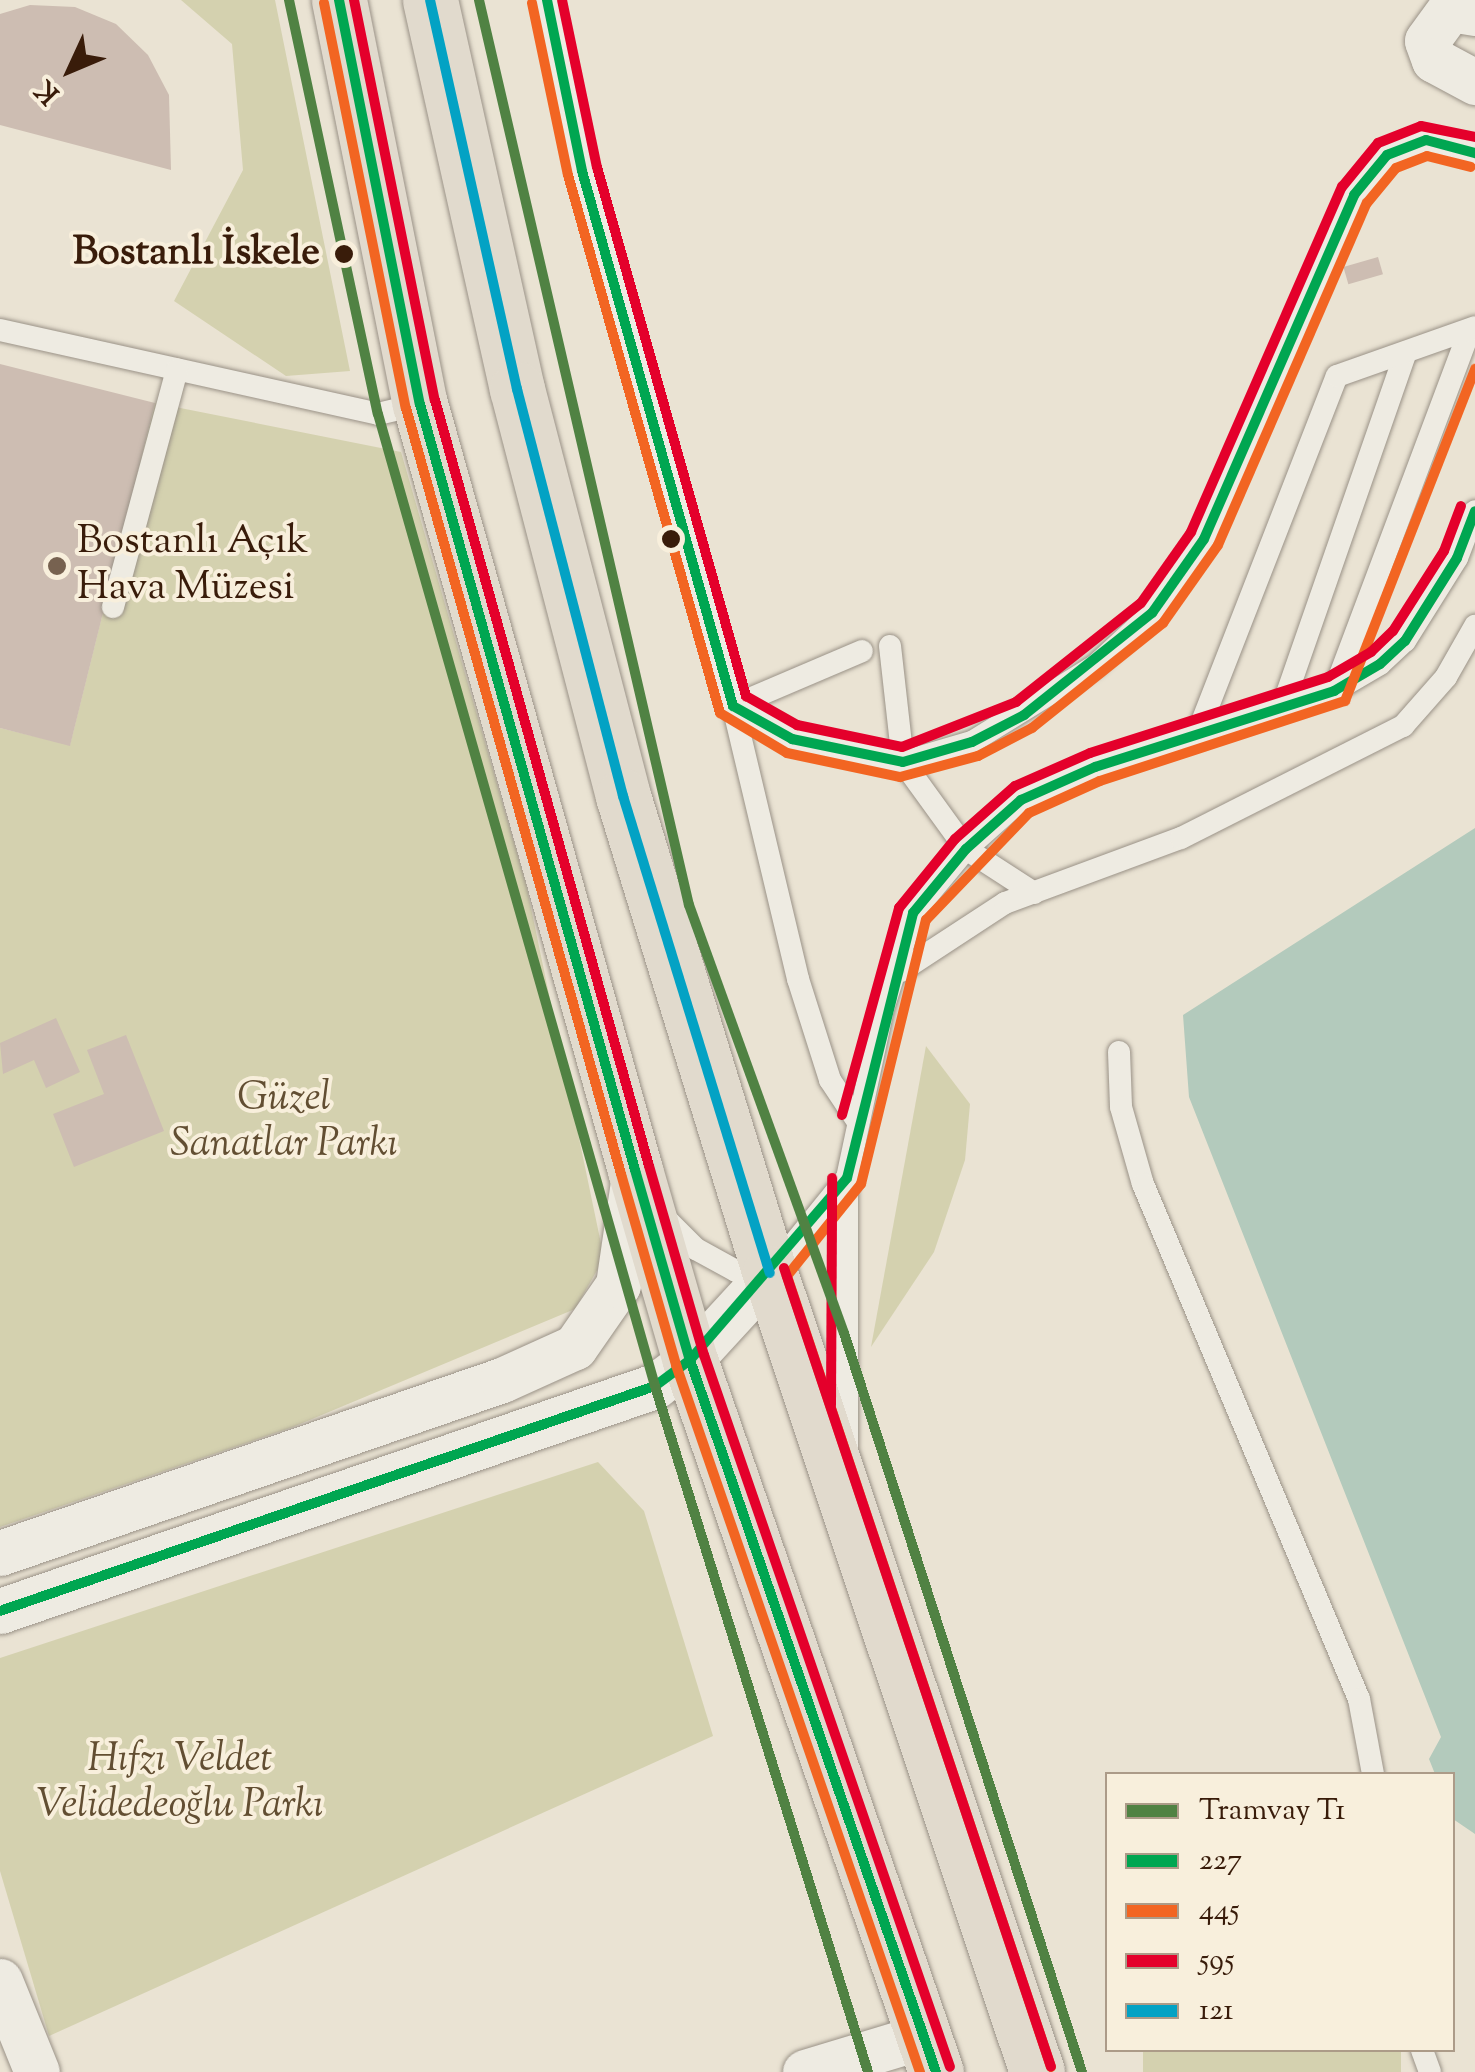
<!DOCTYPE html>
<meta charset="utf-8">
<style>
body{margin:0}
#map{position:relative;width:1475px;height:2072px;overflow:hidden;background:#eae3d3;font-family:"Sorts Mill Goudy",serif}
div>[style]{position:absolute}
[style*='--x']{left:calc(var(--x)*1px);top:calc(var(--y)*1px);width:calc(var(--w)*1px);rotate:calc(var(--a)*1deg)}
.green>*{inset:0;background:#d4d1af;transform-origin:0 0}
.water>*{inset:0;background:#b3cabc}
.building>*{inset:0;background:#cdbdb2;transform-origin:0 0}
.roads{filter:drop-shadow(0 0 2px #9a9287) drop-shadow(0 0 2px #9a9287)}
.lane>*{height:22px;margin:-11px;padding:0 11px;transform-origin:11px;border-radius:11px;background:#eeebe2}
.street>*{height:45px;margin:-22.5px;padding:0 22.5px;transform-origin:22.5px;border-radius:22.5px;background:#eeebe2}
.primary>*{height:55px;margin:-27.5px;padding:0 27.5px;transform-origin:27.5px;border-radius:27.5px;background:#e1dacd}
.bus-1>*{height:10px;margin:-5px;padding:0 5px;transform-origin:5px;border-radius:5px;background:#00a651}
.bus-2>*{height:10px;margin:-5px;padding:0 5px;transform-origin:5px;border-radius:5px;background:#f26522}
.bus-3>*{height:10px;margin:-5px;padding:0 5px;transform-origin:5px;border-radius:5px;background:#e4002b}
.bus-4>*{height:10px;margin:-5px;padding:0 5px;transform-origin:5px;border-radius:5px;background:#03a2c4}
.tram-1>*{height:10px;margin:-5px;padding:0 5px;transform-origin:5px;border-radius:5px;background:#508243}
.dots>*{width:28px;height:28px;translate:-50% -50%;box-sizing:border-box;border:5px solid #f8efdc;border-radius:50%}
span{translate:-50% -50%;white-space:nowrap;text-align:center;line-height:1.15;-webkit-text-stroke:8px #f8efdc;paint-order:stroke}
.stop-label{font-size:40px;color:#391c0a;font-weight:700}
.right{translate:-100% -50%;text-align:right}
.poi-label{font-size:40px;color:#391c0a}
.left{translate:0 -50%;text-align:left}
.park-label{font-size:40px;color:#624e32;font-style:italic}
.legend{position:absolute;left:1105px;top:1772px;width:350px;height:280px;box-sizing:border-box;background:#f8efdc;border:2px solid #ac9b88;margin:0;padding:12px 18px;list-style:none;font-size:30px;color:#391c0a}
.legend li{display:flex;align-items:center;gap:20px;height:50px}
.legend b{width:50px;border:2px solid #ac9b88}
.north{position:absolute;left:20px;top:20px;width:100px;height:100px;-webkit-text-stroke:8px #f8efdc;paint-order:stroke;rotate:226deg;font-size:28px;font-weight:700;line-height:40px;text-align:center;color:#391c0a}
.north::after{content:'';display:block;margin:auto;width:35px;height:45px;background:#391c0a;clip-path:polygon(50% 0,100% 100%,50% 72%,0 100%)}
</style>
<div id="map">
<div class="green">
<div style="clip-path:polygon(181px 0,275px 0,350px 371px,286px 376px,174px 301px,243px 170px,232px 44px)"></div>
<div style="clip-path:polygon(155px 403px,401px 452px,526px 884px,604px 1258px,575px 1309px,293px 1427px,0 1527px,0 728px,70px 745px)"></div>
<div style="clip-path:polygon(926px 1046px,970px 1104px,965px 1160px,934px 1252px,871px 1347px)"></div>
<div style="clip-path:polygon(598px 1462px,644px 1511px,713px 1736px,49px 2036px,0 1871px,0 1658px)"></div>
<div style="left:1143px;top:2050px;width:258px;height:23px"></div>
</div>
<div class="water">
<div style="clip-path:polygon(1475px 828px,1475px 1834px,1453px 1819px,1452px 1774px,1435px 1774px,1429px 1759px,1441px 1737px,1189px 1097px,1183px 1015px)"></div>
</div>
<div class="building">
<div style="clip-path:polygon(30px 5px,75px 7px,116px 24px,148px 55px,169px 95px,171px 170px,0 125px,0 14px)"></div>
<div style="left:1378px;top:257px;width:18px;height:36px;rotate:74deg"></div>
<div style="clip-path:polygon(0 364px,155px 403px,70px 746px,0 728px)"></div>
<div style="clip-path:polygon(56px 1018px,80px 1072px,46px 1088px,34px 1060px,3px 1074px,0 1043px)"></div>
<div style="clip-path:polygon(126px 1035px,164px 1131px,74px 1167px,53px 1114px,104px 1094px,87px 1050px)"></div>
</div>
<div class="roads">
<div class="lane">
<div style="--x:547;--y:0;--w:175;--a:78.4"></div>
<div style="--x:582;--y:171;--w:556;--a:74.24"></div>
<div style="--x:733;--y:706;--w:281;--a:76.6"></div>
<div style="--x:798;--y:979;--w:106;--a:72.4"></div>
<div style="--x:830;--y:1080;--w:47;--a:56.3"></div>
<div style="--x:0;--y:330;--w:387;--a:12.5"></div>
<div style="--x:378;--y:414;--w:43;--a:-13.4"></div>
<div style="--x:113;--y:607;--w:246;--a:-74.9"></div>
<div style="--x:890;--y:646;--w:117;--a:83.6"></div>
<div style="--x:903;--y:762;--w:107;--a:54.1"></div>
<div style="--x:966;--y:849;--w:81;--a:32.9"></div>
<div style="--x:1334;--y:691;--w:384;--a:-69.4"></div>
<div style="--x:1284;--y:702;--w:367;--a:-70.8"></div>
<div style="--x:733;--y:706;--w:68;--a:29.2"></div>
<div style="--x:792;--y:739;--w:113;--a:11.7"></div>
<div style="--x:903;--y:762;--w:72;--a:-16.2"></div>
<div style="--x:972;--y:742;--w:146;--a:-31.8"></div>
<div style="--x:1096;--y:665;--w:76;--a:-42.9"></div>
<div style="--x:1152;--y:613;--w:90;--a:-54.9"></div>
<div style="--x:1204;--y:539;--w:375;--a:-66.4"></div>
<div style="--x:1354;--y:195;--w:52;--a:-50.5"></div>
<div style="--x:1387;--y:155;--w:42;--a:-21"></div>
<div style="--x:1426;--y:140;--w:51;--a:14.9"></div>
<div style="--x:733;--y:706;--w:140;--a:-23.1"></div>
<div style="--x:1198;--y:732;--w:382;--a:-68.7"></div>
<div style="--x:1337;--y:376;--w:146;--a:-19.5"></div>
<div style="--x:901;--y:971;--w:124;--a:-33.2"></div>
<div style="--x:1005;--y:903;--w:188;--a:-20.3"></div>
<div style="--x:1181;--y:838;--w:249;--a:-26.8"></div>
<div style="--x:1403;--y:726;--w:65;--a:-48.7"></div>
<div style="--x:1446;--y:677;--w:59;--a:-60.4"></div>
<div style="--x:1119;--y:1052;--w:55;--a:87.9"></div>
<div style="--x:1121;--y:1107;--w:80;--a:74.1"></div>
<div style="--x:1143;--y:1184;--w:558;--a:67.25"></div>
<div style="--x:1359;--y:1699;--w:76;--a:79.4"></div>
<div style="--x:663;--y:1216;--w:47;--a:45"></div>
<div style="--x:696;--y:1249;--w:46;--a:28.8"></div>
<div style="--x:736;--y:1271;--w:34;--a:3"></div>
<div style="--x:770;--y:1273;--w:122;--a:-51"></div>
<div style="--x:847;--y:1178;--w:173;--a:-78"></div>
<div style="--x:883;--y:1009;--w:101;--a:-72.6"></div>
<div style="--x:913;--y:913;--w:83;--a:-50.4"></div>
<div style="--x:966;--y:849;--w:74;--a:-41.7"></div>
<div style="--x:1021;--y:800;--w:81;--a:-24"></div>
<div style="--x:1095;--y:767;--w:251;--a:-17.6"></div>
<div style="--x:1334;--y:691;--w:53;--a:-30.4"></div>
<div style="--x:1380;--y:664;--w:34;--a:-43"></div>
<div style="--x:1405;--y:641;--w:98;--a:-57.9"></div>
<div style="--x:1457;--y:558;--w:50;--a:-69"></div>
<div style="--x:847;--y:1446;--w:268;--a:-90"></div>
<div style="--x:1422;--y:2050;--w:23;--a:70"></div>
</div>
<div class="street">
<div style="--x:1475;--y:13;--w:25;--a:-171"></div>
<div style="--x:1450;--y:9;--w:39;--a:126"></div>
<div style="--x:1427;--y:41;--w:20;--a:70"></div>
<div style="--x:1434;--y:60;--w:47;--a:28.2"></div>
<div style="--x:0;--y:1553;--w:531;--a:-19.02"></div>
<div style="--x:502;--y:1380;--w:80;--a:-24.3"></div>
<div style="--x:575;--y:1347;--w:75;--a:-55.3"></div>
<div style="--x:618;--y:1285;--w:104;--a:-81.7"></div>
<div style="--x:0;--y:1611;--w:693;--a:-18.96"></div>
<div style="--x:655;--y:1386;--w:44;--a:-36.6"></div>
<div style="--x:690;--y:1360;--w:118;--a:-47.4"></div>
<div style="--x:0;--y:1981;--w:98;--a:67.9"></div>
<div style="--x:805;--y:2072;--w:124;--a:-16.8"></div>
</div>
<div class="primary">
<div style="--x:339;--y:0;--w:412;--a:78.7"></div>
<div style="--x:420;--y:404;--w:796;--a:74.32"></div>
<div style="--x:635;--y:1170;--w:198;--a:73.9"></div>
<div style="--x:690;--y:1360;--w:753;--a:70.94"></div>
<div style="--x:430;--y:0;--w:399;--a:77.4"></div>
<div style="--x:517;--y:389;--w:421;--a:75.4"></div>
<div style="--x:623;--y:796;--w:499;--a:72.9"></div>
<div style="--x:770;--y:1273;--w:842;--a:71.52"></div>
</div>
</div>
<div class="bus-1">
<div style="--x:339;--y:0;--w:412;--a:78.7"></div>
<div style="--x:420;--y:404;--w:796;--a:74.32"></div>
<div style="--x:635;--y:1170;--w:198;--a:73.9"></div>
<div style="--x:690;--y:1360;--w:753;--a:70.94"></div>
<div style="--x:547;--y:0;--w:175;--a:78.4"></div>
<div style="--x:582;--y:171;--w:556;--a:74.24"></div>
<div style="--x:733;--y:706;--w:68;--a:29.2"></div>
<div style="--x:792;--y:739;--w:113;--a:11.7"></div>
<div style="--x:903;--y:762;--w:72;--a:-16.2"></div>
<div style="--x:972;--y:742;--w:59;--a:-27.4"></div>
<div style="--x:1024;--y:715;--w:164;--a:-38.6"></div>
<div style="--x:1152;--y:613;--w:90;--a:-54.9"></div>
<div style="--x:1204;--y:539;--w:375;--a:-66.4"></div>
<div style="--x:1354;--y:195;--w:52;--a:-50.5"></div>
<div style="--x:1387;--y:155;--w:42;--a:-21"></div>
<div style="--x:1426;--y:140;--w:51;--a:14.9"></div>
<div style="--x:0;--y:1611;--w:693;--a:-18.96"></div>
<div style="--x:655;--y:1386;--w:44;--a:-36.6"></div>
<div style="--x:690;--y:1360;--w:240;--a:-49.2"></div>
<div style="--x:847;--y:1178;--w:273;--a:-76"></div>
<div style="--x:913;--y:913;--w:83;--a:-50.4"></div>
<div style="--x:966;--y:849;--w:74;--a:-41.7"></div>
<div style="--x:1021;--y:800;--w:81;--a:-24"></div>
<div style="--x:1095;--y:767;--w:251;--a:-17.6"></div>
<div style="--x:1334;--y:691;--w:53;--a:-30.4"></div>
<div style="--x:1380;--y:664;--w:34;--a:-43"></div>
<div style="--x:1405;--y:641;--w:98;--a:-57.9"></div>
<div style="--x:1457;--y:558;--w:50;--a:-69"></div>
</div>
<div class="bus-2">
<div style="--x:324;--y:3;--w:413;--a:78.6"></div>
<div style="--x:406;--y:408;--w:796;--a:74.32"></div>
<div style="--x:621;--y:1174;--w:199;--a:73.9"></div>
<div style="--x:676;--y:1365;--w:748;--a:70.96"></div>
<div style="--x:532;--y:3;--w:176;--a:78.2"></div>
<div style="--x:568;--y:175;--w:559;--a:74.22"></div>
<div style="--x:720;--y:713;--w:78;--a:30.8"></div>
<div style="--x:787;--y:753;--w:116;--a:12"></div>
<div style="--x:900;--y:777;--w:81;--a:-15.1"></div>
<div style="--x:978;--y:756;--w:61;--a:-27.4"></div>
<div style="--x:1032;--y:728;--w:168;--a:-38.7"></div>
<div style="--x:1163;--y:623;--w:95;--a:-54.8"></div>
<div style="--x:1218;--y:545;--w:373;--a:-66.5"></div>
<div style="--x:1367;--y:203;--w:45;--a:-50.4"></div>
<div style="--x:1396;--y:168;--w:33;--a:-21"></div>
<div style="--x:1427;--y:156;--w:45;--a:14"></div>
<div style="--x:1051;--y:2067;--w:834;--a:-108.46"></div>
<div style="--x:787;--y:1276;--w:118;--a:-51.2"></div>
<div style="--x:861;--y:1184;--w:272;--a:-76.2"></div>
<div style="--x:926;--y:920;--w:149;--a:-46.1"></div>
<div style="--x:1029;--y:813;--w:78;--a:-24.3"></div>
<div style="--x:1100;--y:781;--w:258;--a:-18.1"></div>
<div style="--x:1345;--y:701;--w:357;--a:-68.6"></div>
</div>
<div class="bus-3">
<div style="--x:354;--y:0;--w:408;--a:78.6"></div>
<div style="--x:435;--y:400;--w:795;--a:74.39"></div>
<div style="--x:649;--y:1166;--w:197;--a:73.8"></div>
<div style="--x:704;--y:1355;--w:753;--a:70.94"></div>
<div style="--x:562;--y:0;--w:171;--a:78.2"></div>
<div style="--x:597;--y:167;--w:550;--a:74.27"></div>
<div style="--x:746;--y:696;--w:59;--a:29.6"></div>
<div style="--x:797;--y:725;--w:107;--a:11.8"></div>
<div style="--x:902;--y:747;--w:123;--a:-21.5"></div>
<div style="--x:1016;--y:702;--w:159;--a:-38.4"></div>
<div style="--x:1141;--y:603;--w:87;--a:-54.8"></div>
<div style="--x:1191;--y:532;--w:377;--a:-66.4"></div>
<div style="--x:1342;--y:187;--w:57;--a:-50.7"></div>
<div style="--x:1378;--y:143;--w:46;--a:-21.6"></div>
<div style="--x:1421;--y:126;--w:55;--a:11.5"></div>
<div style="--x:842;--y:1115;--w:215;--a:-74.6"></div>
<div style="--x:899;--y:908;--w:89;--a:-50.9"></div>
<div style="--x:955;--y:839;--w:80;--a:-41.5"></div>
<div style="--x:1015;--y:786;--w:82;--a:-23.7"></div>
<div style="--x:1090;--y:753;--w:250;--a:-17.7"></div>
<div style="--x:1328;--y:677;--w:50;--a:-30.2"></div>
<div style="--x:1371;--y:652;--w:30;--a:-44"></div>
<div style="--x:1393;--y:631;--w:95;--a:-57.5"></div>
<div style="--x:1444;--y:551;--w:48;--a:-69.3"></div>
<div style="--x:784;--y:1268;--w:842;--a:71.52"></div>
<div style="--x:831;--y:1405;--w:227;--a:-89.7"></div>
</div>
<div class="bus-4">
<div style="--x:430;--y:0;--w:399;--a:77.4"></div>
<div style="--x:517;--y:389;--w:421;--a:75.4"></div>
<div style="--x:623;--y:796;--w:499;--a:72.9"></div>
</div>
<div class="tram-1">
<div style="--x:289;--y:0;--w:423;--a:77.9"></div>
<div style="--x:378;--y:414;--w:1011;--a:74.09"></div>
<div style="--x:655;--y:1386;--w:718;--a:72.75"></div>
<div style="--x:479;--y:0;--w:929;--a:76.94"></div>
<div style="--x:689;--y:905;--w:455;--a:70.1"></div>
<div style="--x:844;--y:1333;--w:776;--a:72.15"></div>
</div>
<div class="dots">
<div style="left:344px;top:254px;background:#391c0a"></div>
<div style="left:671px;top:539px;background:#391c0a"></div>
<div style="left:57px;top:566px;background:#776250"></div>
</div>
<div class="stop-label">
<span class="right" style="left:320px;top:254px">Bostanlı İskele</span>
</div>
<div class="poi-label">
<span class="left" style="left:77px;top:566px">Bostanlı Açık<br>Hava Müzesi</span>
</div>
<div class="park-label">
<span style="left:284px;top:1123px">Güzel<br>Sanatlar Parkı</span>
<span style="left:180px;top:1784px">Hıfzı Veldet<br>Velidedeoğlu Parkı</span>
</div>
<ul class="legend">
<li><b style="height:12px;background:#508243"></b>Tramvay T1</li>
<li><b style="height:12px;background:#00a651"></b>227</li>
<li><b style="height:12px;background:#f26522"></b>445</li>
<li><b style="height:12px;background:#e4002b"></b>595</li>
<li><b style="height:12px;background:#03a2c4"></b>121</li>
</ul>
<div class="north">K</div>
</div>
